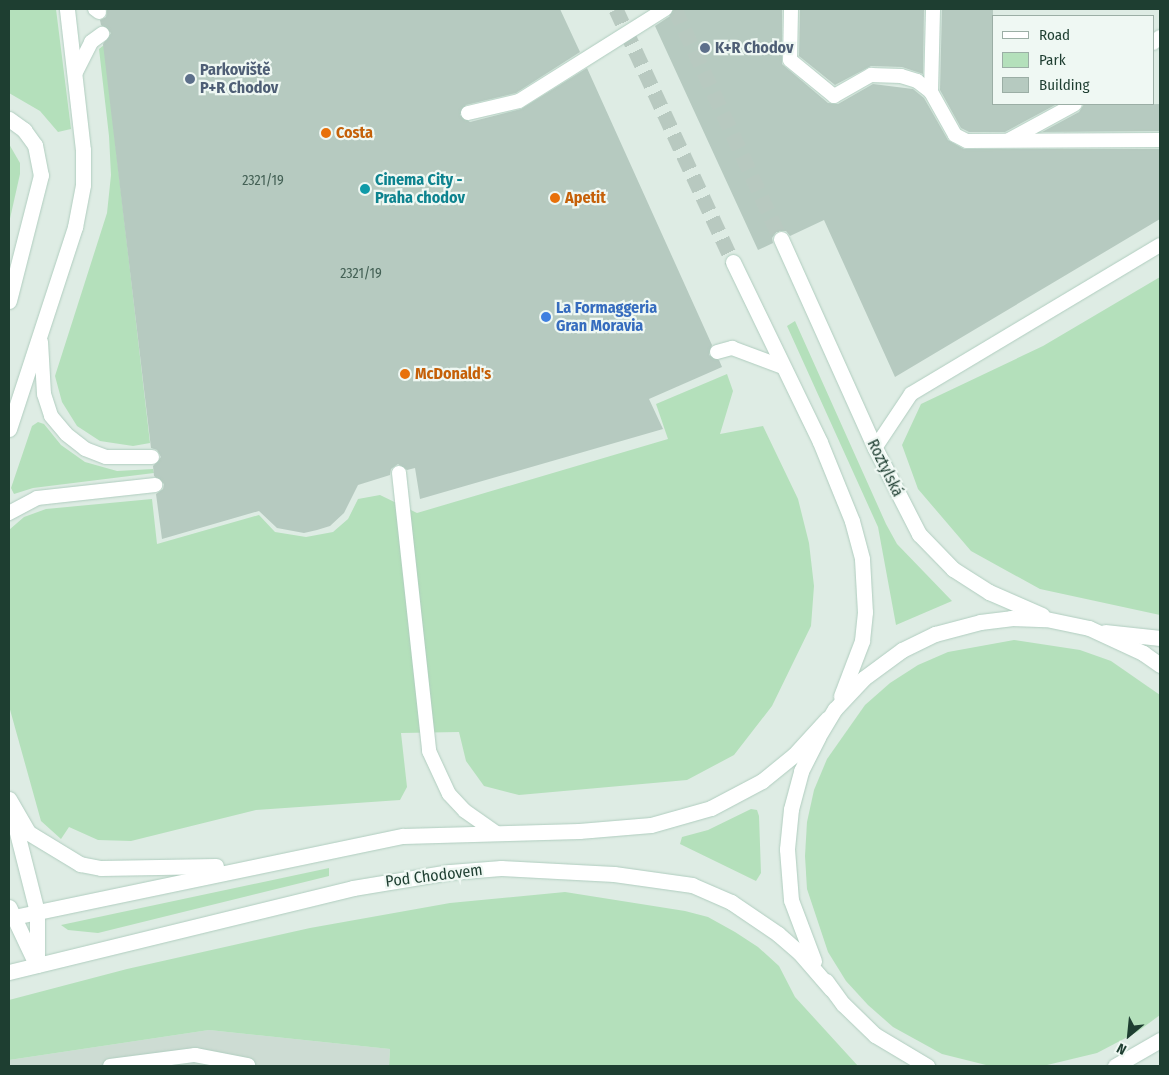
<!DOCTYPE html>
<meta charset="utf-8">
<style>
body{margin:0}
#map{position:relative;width:1169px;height:1075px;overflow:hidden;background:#deece4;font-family:"Fira Sans Condensed",sans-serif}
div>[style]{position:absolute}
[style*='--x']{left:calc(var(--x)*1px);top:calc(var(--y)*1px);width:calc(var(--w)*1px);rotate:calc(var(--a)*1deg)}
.built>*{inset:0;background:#cddcd3}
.green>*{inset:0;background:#b4e0bb}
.building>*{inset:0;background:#b6cac0}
.secondary-tunnel>*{height:15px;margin-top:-7.5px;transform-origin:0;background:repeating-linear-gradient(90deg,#b8c9c0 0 15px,transparent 0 23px)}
.roads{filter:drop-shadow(0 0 1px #b0cdbf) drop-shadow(0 0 1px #b0cdbf)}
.service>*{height:14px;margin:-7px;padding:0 7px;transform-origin:7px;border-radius:7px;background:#fff}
.tertiary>*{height:15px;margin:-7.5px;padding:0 7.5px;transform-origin:7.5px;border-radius:7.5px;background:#fff}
.secondary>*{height:15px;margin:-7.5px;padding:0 7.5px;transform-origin:7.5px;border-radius:7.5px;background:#fff}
.dots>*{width:14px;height:14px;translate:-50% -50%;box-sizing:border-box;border:2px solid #eff8f3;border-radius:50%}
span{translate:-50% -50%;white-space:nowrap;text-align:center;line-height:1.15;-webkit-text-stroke:4.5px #eff8f3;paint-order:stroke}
.number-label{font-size:14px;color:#446155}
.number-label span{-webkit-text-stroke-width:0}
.service-label{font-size:16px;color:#4e5e75;font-weight:700}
.left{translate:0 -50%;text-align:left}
.food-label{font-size:16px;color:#c56008;font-weight:700}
.culture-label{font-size:16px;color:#0d838f;font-weight:700}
.shop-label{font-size:16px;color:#366cbe;font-weight:700}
.street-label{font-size:16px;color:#1e3e31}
.frame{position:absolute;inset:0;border:10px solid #1e3e31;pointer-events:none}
.legend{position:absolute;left:992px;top:15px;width:162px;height:90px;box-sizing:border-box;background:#eff8f3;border:1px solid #9baea5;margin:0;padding:6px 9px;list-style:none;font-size:15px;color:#1e3e31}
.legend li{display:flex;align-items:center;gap:10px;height:25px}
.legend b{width:25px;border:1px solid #9baea5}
.north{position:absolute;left:1104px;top:1010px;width:50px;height:50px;-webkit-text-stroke:4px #eff8f3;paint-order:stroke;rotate:208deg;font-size:14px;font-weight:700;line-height:20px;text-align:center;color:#1e3e31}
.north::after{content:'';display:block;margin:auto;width:18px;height:22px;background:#1e3e31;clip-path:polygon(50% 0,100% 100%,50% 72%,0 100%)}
</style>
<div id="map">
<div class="built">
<div style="clip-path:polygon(209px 1030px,390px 1049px,389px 1066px,9px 1066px,9px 1060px)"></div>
</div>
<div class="green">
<div style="clip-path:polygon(9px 9px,56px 9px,71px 129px,58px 132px,40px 111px,9px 93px)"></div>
<div style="clip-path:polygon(104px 45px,150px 443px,133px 446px,100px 441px,77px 426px,62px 402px,55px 376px,107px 213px,111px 175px,109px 136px,99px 49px)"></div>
<div style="clip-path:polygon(9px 144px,20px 163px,20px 174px,9px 223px)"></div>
<div style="clip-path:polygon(1160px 277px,1160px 615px,1040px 589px,971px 551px,918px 489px,902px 445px,921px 404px,1043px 346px)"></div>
<div style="clip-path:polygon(795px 321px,886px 524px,897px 544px,952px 601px,896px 625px,878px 527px,787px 326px)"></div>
<div style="clip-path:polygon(727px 374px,733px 391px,720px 434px,763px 426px,798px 499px,809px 543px,814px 586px,811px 626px,772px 706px,734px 755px,687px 780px,519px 795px,484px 786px,466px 761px,459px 732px,401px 733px,407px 787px,400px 800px,256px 810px,131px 841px,98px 840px,69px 827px,61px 839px,41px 821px,9px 706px,9px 530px,24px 517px,46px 509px,152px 499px,157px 544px,259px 515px,275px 532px,306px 537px,333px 532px,348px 519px,358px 499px,380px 495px,417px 513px,668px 439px,656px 404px)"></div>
<div style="clip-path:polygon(38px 422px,44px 424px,61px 445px,85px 462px,117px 471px,153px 469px,154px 473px,33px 488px,14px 494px,11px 488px,32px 426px)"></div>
<div style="clip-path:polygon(1014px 640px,1080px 650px,1111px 661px,1160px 695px,1160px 1015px,1137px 1032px,1097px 1053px,1043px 1066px,986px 1065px,942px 1054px,893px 1027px,868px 1005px,846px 981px,828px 952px,807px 889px,805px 856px,807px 822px,814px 790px,827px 759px,865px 705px,890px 683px,918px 665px,948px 652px)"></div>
<div style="clip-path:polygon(751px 809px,757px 810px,759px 816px,761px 873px,756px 881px,680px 844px,682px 837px,708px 830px)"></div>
<div style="clip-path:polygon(329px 868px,329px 876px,98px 933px,68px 930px,61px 925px)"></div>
<div style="clip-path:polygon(565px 892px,685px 911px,708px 917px,735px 932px,758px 947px,779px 966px,795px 997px,858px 1066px,389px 1066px,390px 1049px,209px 1030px,9px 1060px,9px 1000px,127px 969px,310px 928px,450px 903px)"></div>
</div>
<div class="building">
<div style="clip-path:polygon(107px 9px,560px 9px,580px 52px,516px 93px,466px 105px,460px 115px,470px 122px,521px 109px,587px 68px,712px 345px,709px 355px,719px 360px,722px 367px,649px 399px,663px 429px,420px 499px,415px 468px,407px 470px,398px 464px,391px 469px,390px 475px,358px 485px,344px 513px,330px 526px,317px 530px,304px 533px,277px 528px,259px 511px,162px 539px,156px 494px,163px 489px,164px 484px,154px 476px,153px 466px,161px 457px,157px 450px,151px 448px,103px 44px,111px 33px,101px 25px,100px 20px,106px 17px)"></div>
<div style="clip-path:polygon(674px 9px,782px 9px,782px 64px,828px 103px,838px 104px,873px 84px,913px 89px,924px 98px,948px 140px,964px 149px,1160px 149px,1160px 219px,895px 377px,824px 220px,790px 236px,786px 231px,777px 231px,772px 238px,773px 243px,758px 250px,655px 26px,670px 16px)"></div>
<div style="clip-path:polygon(800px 9px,924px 9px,923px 74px,902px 67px,871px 66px,835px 85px,799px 56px)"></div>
<div style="clip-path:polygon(942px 9px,993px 9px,993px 104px,1057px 104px,1005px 132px,969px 132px,961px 128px,940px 90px)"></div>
<div style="clip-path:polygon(1084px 104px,1160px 104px,1160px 131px,1042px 132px,1079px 112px)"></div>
</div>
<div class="secondary-tunnel">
<div style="--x:616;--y:9;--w:279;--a:65.2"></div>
<div style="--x:675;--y:9;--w:253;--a:65.3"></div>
</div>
<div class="roads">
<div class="service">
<div style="--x:95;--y:9;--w:5;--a:37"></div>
<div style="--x:791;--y:9;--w:51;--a:91.1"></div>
<div style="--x:790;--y:60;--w:57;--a:39.3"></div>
<div style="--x:834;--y:96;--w:43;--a:-29.6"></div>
<div style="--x:871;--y:75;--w:30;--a:2"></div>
<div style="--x:901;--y:76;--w:17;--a:17"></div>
<div style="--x:917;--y:81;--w:18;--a:38"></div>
<div style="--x:931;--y:92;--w:49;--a:60.8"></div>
<div style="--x:955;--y:135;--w:13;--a:27"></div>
<div style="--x:967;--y:141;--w:193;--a:-0.3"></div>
<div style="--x:1153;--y:43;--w:9;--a:-41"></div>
<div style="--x:75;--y:74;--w:36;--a:-63"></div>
<div style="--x:91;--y:42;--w:14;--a:-36"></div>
<div style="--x:931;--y:92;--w:83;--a:-88.6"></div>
<div style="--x:468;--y:113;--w:52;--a:-13.2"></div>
<div style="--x:519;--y:101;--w:173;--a:-32.2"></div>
<div style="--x:1009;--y:140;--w:75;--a:-28.6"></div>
<div style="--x:41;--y:342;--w:52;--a:86.7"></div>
<div style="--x:44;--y:394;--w:23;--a:72"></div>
<div style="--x:51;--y:416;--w:23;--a:50"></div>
<div style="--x:66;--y:434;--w:24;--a:38"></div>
<div style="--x:85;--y:449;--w:22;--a:21"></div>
<div style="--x:106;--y:457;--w:46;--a:0"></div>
<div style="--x:717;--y:352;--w:16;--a:-15"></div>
<div style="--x:732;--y:348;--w:54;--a:20.4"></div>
<div style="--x:875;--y:448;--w:65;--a:-56.3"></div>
<div style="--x:911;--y:394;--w:290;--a:-30.9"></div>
<div style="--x:399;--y:473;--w:280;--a:83.8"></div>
<div style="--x:429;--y:751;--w:47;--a:65.1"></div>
<div style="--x:449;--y:794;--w:23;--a:47"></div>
<div style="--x:465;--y:811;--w:37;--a:35"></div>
<div style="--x:9;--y:513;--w:32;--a:-28"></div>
<div style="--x:37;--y:498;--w:119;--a:-6.3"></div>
<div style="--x:110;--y:1066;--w:86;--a:-7.4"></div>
<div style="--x:195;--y:1055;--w:54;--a:10.7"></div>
</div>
<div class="tertiary">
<div style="--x:1105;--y:632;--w:55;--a:6.2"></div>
</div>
<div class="secondary">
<div style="--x:9;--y:119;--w:19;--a:36"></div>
<div style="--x:24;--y:130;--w:19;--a:54"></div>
<div style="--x:35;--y:145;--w:31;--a:79"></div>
<div style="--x:41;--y:175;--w:130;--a:104.3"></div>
<div style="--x:781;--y:239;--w:229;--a:65.8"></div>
<div style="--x:875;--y:448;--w:97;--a:62.9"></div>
<div style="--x:919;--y:534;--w:49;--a:45.8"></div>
<div style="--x:953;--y:569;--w:43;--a:32.6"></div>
<div style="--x:989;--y:592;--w:58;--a:23.5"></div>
<div style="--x:733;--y:262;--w:200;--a:64.2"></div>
<div style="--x:820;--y:442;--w:85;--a:67.9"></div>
<div style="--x:852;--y:521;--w:39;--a:75"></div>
<div style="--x:862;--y:559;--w:53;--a:86.8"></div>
<div style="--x:865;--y:612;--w:29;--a:96"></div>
<div style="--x:862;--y:641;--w:59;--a:110.9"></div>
<div style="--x:9;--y:429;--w:213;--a:-71.9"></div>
<div style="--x:75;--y:227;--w:43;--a:-79.2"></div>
<div style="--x:83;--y:185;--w:35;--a:-90"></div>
<div style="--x:83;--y:150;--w:142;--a:-96.5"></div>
<div style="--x:9;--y:799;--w:39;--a:60"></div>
<div style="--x:29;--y:833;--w:60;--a:31.3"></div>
<div style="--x:80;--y:864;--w:21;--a:11"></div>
<div style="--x:101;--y:868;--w:115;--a:-1"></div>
<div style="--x:13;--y:817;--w:98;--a:75.8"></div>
<div style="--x:37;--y:912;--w:53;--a:90"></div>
<div style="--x:9;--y:907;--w:63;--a:64.7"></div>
<div style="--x:9;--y:918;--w:402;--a:-11.8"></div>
<div style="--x:403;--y:836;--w:176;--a:-1.6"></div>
<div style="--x:579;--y:831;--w:72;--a:-4.8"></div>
<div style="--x:651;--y:825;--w:62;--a:-15.8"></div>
<div style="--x:711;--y:808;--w:58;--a:-27.9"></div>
<div style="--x:762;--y:781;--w:41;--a:-39.1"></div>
<div style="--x:794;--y:755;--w:50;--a:-47.4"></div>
<div style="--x:814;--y:961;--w:65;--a:-110.7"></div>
<div style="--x:791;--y:900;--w:51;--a:-94.5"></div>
<div style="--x:787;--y:849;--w:40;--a:-84.3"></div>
<div style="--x:791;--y:809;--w:39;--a:-75"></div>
<div style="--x:801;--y:771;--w:38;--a:-63"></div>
<div style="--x:818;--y:737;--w:33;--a:-59"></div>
<div style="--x:835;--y:709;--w:42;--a:-46.9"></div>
<div style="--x:864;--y:678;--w:47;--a:-36.4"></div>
<div style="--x:902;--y:650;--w:37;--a:-26"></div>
<div style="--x:935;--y:634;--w:47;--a:-14.9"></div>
<div style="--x:980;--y:622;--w:31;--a:-7"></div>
<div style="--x:1011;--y:618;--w:35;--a:2"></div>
<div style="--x:1046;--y:619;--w:44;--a:11.8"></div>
<div style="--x:1089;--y:628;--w:60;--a:24.8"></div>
<div style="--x:1143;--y:653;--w:21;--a:35"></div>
<div style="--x:9;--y:972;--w:354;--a:-13.7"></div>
<div style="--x:353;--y:888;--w:98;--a:-9.4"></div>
<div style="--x:450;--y:872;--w:51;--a:-4.5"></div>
<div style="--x:501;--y:868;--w:113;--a:3"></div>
<div style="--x:614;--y:874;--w:79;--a:8"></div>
<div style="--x:692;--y:885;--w:43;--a:23.6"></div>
<div style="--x:731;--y:902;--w:57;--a:34.2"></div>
<div style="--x:778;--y:934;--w:28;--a:41"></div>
<div style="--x:799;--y:952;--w:49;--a:49.1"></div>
<div style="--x:826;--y:981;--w:29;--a:54"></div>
<div style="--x:843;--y:1004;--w:45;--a:44.1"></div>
<div style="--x:875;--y:1035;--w:61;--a:30.8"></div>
<div style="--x:1115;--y:1066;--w:52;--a:-30"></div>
</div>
</div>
<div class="dots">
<div style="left:705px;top:48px;background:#5c6f8a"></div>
<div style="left:190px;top:79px;background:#5c6f8a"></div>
<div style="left:326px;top:133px;background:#e8710a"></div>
<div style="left:365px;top:189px;background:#0f9aa8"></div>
<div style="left:555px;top:198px;background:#e8710a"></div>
<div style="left:546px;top:317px;background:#3f7fe0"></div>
<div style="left:405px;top:374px;background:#e8710a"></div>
</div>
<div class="number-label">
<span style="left:263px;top:181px">2321/19</span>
<span style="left:361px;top:274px">2321/19</span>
</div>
<div class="service-label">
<span class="left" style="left:715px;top:48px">K+R Chodov</span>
<span class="left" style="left:200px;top:79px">Parkoviště<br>P+R Chodov</span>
</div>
<div class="food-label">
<span class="left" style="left:336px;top:133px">Costa</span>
<span class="left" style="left:565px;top:198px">Apetit</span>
<span class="left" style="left:415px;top:374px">McDonald's</span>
</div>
<div class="culture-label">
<span class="left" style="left:375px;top:189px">Cinema City -<br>Praha chodov</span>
</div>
<div class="shop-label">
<span class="left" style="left:556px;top:317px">La Formaggeria<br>Gran Moravia</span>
</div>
<div class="street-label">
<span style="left:885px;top:468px;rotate:64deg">Roztylská</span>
<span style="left:434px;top:876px;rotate:-7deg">Pod Chodovem</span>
</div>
<div class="frame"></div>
<ul class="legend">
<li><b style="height:6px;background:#fff"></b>Road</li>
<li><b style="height:14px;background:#b4e0bb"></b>Park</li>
<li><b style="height:14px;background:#b6cac0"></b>Building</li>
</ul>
<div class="north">N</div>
</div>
